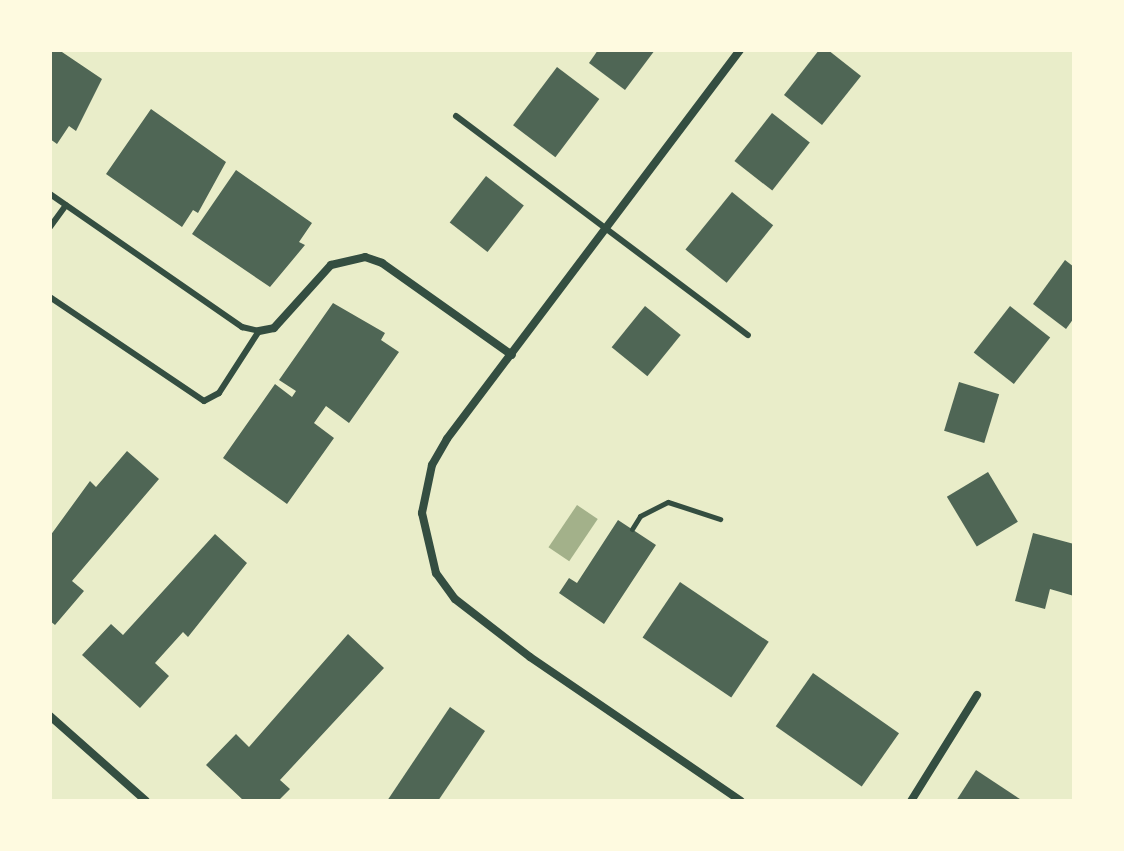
<!DOCTYPE html>
<style>
body{margin:0}
#map{position:relative;width:1124px;height:851px;overflow:hidden;background:#e9edc9;font-family:"Golos Text",sans-serif}
div>[style]{position:absolute}
[style*='--x']{left:calc(var(--x)*1px);top:calc(var(--y)*1px);width:calc(var(--w)*1px);rotate:calc(var(--a)*1deg)}
.water>*{inset:0;background:#a3b18a;transform-origin:0 0}
.building>*{inset:0;background:#4f6655;transform-origin:0 0}
.path>*{height:5px;margin:-2.5px;padding:0 2.5px;transform-origin:2.5px;border-radius:2.5px;background:#344e41}
.service>*{height:6px;margin:-3px;padding:0 3px;transform-origin:3px;border-radius:3px;background:#344e41}
.minor>*{height:8px;margin:-4px;padding:0 4px;transform-origin:4px;border-radius:4px;background:#344e41}
span{translate:-50% -50%;white-space:nowrap;text-align:center;line-height:1.15;-webkit-text-stroke:8px #fefae0;paint-order:stroke}
.frame{position:absolute;inset:0;border:52px solid #fefae0;pointer-events:none}
</style>
<div id="map">
<div class="water">
<div style="left:577px;top:505px;width:25px;height:51px;rotate:34deg"></div>
</div>
<div class="building">
<div style="clip-path:polygon(50px 50px,59px 50px,102px 79px,76px 131px,69px 126px,57px 144px,50px 139px)"></div>
<div style="clip-path:polygon(598px 50px,655px 50px,625px 90px,589px 63px)"></div>
<div style="clip-path:polygon(819px 50px,828px 50px,861px 76px,822px 125px,784px 95px)"></div>
<div style="left:557px;top:67px;width:53px;height:73px;rotate:37deg"></div>
<div style="clip-path:polygon(151px 109px,226px 162px,198px 213px,193px 210px,182px 227px,106px 174px)"></div>
<div style="left:772px;top:113px;width:48px;height:61px;rotate:38deg"></div>
<div style="clip-path:polygon(236px 170px,312px 223px,299px 242px,305px 245px,270px 287px,192px 234px)"></div>
<div style="left:486px;top:176px;width:48px;height:59px;rotate:38deg"></div>
<div style="left:732px;top:192px;width:53px;height:74px;rotate:39deg"></div>
<div style="clip-path:polygon(1065px 260px,1074px 267px,1074px 318px,1066px 329px,1033px 304px)"></div>
<div style="clip-path:polygon(333px 303px,385px 333px,381px 340px,399px 352px,349px 423px,326px 406px,314px 423px,334px 438px,287px 504px,223px 458px,275px 384px,292px 397px,296px 391px,279px 380px)"></div>
<div style="left:645px;top:306px;width:46px;height:53px;rotate:39deg"></div>
<div style="left:1010px;top:306px;width:51px;height:59px;rotate:38deg"></div>
<div style="left:959px;top:382px;width:42px;height:51px;rotate:17deg"></div>
<div style="clip-path:polygon(127px 451px,159px 479px,72px 581px,84px 591px,55px 625px,50px 621px,50px 536px,90px 481px,96px 487px)"></div>
<div style="left:988px;top:472px;width:58px;height:48px;rotate:59deg"></div>
<div style="clip-path:polygon(618px 520px,656px 545px,604px 624px,559px 593px,569px 578px,577px 583px)"></div>
<div style="clip-path:polygon(1033px 533px,1074px 544px,1074px 596px,1050px 589px,1045px 609px,1015px 601px)"></div>
<div style="clip-path:polygon(215px 534px,247px 563px,188px 637px,183px 632px,155px 663px,169px 676px,140px 708px,82px 655px,111px 624px,123px 635px)"></div>
<div style="left:680px;top:582px;width:107px;height:67px;rotate:34deg"></div>
<div style="clip-path:polygon(348px 634px,384px 668px,280px 780px,290px 789px,278px 801px,244px 801px,206px 765px,236px 734px,249px 747px)"></div>
<div style="left:813px;top:673px;width:105px;height:65px;rotate:35deg"></div>
<div style="clip-path:polygon(450px 707px,485px 731px,438px 801px,387px 801px)"></div>
<div style="clip-path:polygon(976px 770px,1023px 801px,956px 801px)"></div>
</div>
<div class="path">
<div style="--x:632;--y:529;--w:15;--a:-58"></div>
<div style="--x:640;--y:516;--w:31;--a:-27"></div>
<div style="--x:668;--y:502;--w:55;--a:18.1"></div>
</div>
<div class="service">
<div style="--x:456;--y:116;--w:365;--a:36.9"></div>
<div style="--x:50;--y:194;--w:234;--a:34.7"></div>
<div style="--x:242;--y:327;--w:17;--a:13"></div>
<div style="--x:259;--y:331;--w:74;--a:122.8"></div>
<div style="--x:219;--y:393;--w:17;--a:152"></div>
<div style="--x:204;--y:401;--w:186;--a:-146"></div>
<div style="--x:50;--y:227;--w:27;--a:-54"></div>
</div>
<div class="minor">
<div style="--x:740;--y:50;--w:487;--a:127"></div>
<div style="--x:447;--y:439;--w:30;--a:120"></div>
<div style="--x:432;--y:465;--w:49;--a:101.8"></div>
<div style="--x:422;--y:513;--w:62;--a:76.9"></div>
<div style="--x:436;--y:573;--w:32;--a:54"></div>
<div style="--x:455;--y:599;--w:95;--a:37.7"></div>
<div style="--x:530;--y:657;--w:255;--a:34.3"></div>
<div style="--x:259;--y:331;--w:15;--a:-11"></div>
<div style="--x:274;--y:328;--w:85;--a:-47.9"></div>
<div style="--x:331;--y:265;--w:35;--a:-13"></div>
<div style="--x:365;--y:257;--w:18;--a:19"></div>
<div style="--x:382;--y:263;--w:159;--a:35.3"></div>
<div style="--x:50;--y:716;--w:128;--a:41.5"></div>
<div style="--x:911;--y:801;--w:125;--a:-58.1"></div>
</div>
<div class="frame"></div>
</div>
